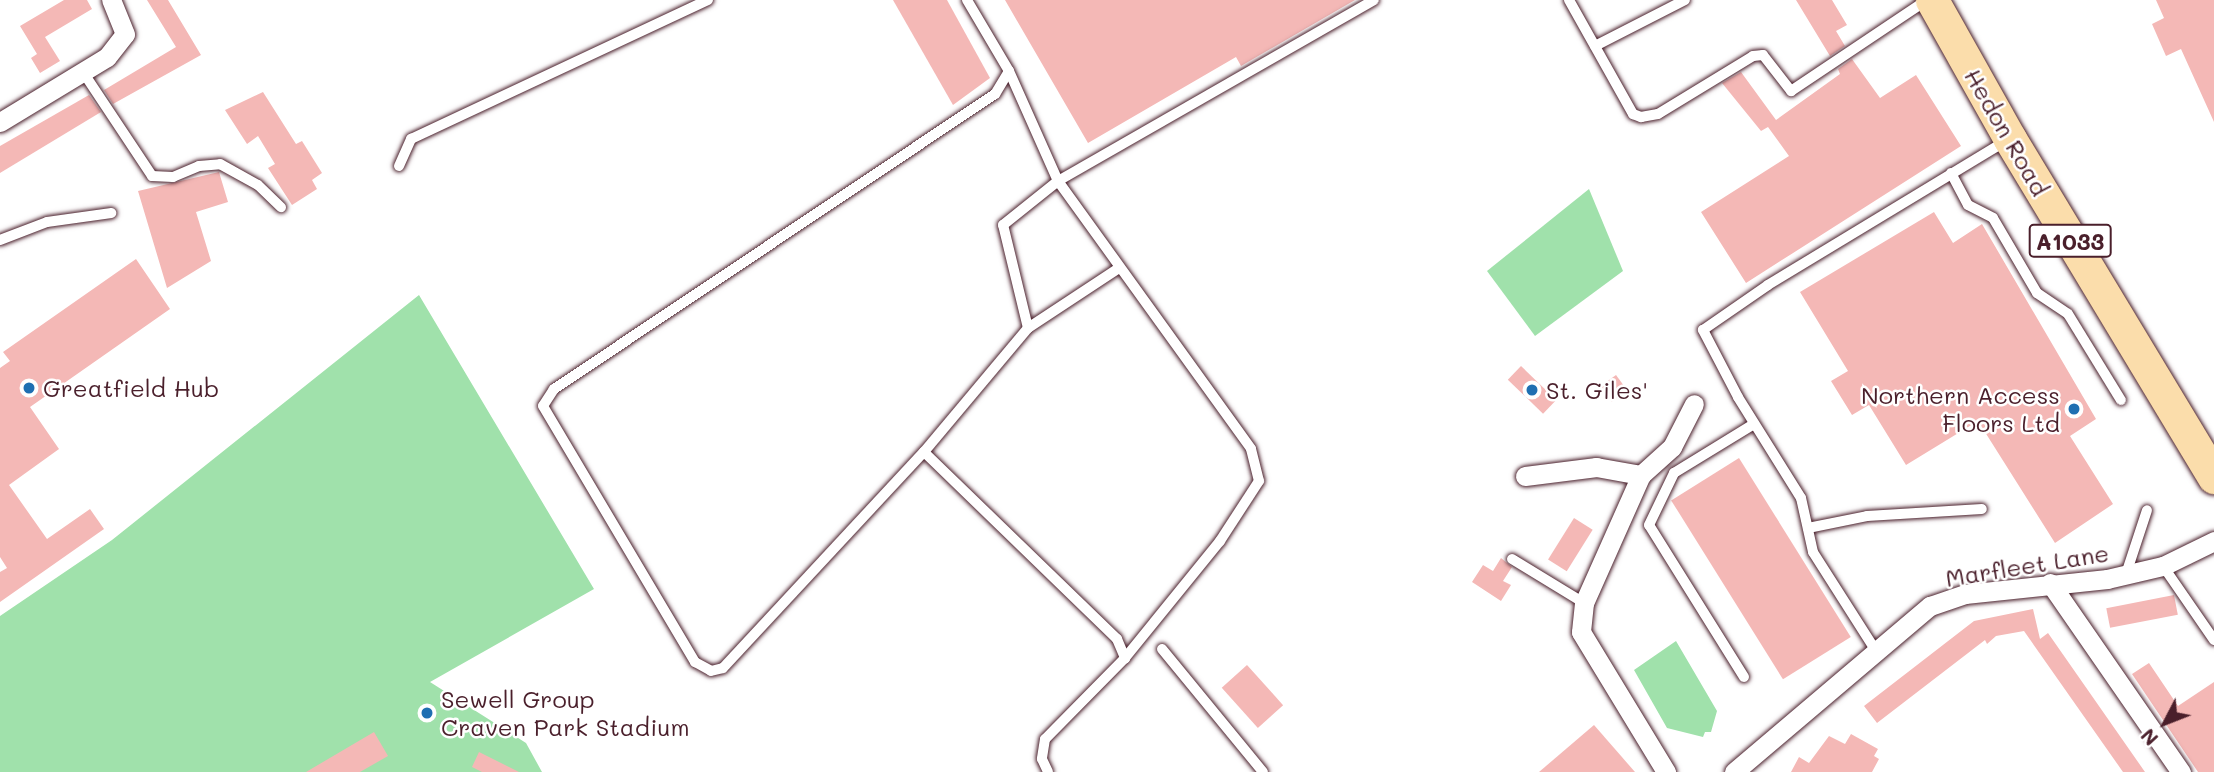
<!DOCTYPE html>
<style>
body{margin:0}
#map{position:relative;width:2214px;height:772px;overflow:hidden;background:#fff;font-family:Mali,sans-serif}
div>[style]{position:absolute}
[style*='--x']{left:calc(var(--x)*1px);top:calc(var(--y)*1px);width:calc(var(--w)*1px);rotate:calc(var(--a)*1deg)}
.green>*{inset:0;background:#a0e1ab}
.building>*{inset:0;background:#f4b8b6;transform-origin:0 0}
.roads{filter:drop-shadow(0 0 2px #4a1f2b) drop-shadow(0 0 2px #4a1f2b)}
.service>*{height:10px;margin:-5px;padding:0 5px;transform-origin:5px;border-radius:5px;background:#fff}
.minor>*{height:19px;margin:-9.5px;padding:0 9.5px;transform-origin:9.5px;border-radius:9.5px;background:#fff}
.trunk>*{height:33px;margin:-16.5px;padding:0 16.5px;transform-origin:16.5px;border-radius:16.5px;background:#fbddab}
.dots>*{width:19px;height:19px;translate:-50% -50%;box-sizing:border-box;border:4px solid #fff;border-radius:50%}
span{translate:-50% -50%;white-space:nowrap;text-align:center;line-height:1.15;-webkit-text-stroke:5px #fff;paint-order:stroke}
.shield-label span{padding:2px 5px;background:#fff;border:2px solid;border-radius:5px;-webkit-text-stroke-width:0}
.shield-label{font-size:23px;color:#4a1f2b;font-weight:700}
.street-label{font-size:24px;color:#4a1f2b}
.poi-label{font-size:24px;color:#4a1f2b}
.left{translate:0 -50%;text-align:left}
.right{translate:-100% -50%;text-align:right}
.north{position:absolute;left:2130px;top:688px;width:70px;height:70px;-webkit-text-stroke:5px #fff;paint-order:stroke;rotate:228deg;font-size:19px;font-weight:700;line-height:28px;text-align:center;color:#4a1f2b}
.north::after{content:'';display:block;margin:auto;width:24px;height:32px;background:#4a1f2b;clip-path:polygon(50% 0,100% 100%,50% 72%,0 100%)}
</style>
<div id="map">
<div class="green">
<div style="clip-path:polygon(1589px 189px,1623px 271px,1535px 336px,1487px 271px)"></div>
<div style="clip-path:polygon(419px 295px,594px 589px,430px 682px,526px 743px,542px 772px,0 772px,0 616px,112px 540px)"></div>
<div style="clip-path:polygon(1676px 641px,1717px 711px,1711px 732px,1705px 732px,1703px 737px,1667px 728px,1634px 670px)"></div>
</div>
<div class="building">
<div style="clip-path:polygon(64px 0,87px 0,92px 9px,45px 37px,60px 61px,40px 73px,31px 58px,37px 54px,20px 26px)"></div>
<div style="clip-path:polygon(147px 0,168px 0,201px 55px,113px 104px,104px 90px,176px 47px)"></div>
<div style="clip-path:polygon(893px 0,947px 0,990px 78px,953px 105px)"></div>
<div style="clip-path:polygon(1005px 0,1355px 0,1241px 66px,1236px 57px,1088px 143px)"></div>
<div style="clip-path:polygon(1796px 0,1832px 0,1847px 25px,1836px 31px,1845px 46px,1830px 56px)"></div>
<div style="clip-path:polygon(2156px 0,2214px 0,2214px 122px,2181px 49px,2166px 56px,2152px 24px,2164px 18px)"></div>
<div style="clip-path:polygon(1852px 59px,1880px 98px,1916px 75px,1961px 146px,1746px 283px,1701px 212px,1789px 156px,1768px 127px,1761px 131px,1722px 83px,1741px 72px,1776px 120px,1840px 74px,1838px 69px)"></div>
<div style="clip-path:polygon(263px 92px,296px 144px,302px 141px,322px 173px,312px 180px,317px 189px,292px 205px,268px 168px,275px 164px,258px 136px,247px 144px,225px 110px)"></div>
<div style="clip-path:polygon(89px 95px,101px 112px,0 173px,0 146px)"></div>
<div style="clip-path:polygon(219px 172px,228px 202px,196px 212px,211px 261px,167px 288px,138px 191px)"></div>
<div style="clip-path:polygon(1934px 212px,1953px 243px,1982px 224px,2096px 419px,2070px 436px,2113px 504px,2055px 543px,1978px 421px,1906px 465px,1869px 405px,1852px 415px,1831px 381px,1848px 371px,1800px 292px)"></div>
<div style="clip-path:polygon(136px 259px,170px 309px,30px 407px,59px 449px,9px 485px,47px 539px,90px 509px,104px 529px,0 602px,0 572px,7px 568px,0 557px,0 368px,10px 361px,3px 352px)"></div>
<div style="left:1521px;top:366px;width:49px;height:19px;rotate:44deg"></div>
<div style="left:1616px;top:375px;width:19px;height:19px;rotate:54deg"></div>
<div style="left:1739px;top:458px;width:211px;height:80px;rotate:58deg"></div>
<div style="left:1574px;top:518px;width:22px;height:49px;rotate:32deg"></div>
<div style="clip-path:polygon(1501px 558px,1512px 567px,1503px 581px,1511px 585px,1501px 601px,1472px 582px,1483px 565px,1493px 571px)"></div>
<div style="left:2174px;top:595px;width:20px;height:69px;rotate:79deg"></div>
<div style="clip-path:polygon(2033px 609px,2040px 639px,2048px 633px,2145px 772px,2123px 772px,2024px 631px,1996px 636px,1987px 644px,1985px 640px,1877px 723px,1864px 706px,1974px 621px)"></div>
<div style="clip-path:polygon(2149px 663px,2178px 706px,2214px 682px,2214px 772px,2198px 772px,2132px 674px)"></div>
<div style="left:1247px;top:665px;width:54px;height:34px;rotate:48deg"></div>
<div style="clip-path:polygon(1594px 725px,1635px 772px,1539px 772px)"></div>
<div style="clip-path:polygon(374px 732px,388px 756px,360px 772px,306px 772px)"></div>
<div style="clip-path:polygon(1851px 734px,1878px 749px,1874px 756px,1879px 759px,1872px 772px,1791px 772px,1799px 757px,1809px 763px,1829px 736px,1845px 744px)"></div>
<div style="clip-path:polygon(479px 752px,519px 772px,482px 772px,472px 767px)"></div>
</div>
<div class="roads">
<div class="service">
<div style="--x:967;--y:0;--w:82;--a:59.4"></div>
<div style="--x:1009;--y:71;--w:27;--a:121"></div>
<div style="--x:995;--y:94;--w:531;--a:146.22"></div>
<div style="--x:554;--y:389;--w:20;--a:123"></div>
<div style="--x:543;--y:406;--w:298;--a:59.3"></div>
<div style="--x:695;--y:662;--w:18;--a:29"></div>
<div style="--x:711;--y:671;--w:12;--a:-14"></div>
<div style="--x:723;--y:668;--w:295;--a:-47.1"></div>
<div style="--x:924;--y:452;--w:162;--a:-50"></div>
<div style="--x:1028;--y:328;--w:109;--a:-33.4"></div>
<div style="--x:1569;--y:0;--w:131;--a:60.7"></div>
<div style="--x:1633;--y:114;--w:9;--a:21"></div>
<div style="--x:1641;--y:117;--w:17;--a:-10"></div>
<div style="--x:1658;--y:114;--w:111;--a:-31.4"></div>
<div style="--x:1753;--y:56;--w:10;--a:-6"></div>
<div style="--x:1763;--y:55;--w:46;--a:52.1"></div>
<div style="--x:1791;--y:91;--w:164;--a:-33.8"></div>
<div style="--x:1595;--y:46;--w:101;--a:-27.1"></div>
<div style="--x:1009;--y:71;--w:120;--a:66"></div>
<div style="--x:1058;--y:181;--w:330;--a:54.2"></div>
<div style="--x:1251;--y:449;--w:33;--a:76"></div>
<div style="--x:1259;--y:481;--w:72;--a:123"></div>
<div style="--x:1220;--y:541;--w:151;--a:129.1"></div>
<div style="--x:1125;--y:658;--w:114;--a:134.6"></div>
<div style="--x:1045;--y:739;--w:20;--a:99"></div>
<div style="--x:1042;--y:759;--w:14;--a:65"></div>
<div style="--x:83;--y:72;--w:125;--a:56.4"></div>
<div style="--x:152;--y:176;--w:21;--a:3"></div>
<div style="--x:173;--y:177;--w:28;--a:-23"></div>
<div style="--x:199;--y:166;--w:21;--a:-5"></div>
<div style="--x:220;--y:164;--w:43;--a:28.9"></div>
<div style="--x:258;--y:185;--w:32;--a:44"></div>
<div style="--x:399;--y:166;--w:30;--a:-66"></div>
<div style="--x:411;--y:139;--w:328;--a:-25.1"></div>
<div style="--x:1951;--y:173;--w:36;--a:62"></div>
<div style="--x:1968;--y:205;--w:28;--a:27"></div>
<div style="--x:1993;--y:218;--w:87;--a:59.6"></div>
<div style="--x:2037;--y:293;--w:37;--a:34"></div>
<div style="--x:2068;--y:314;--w:101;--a:58.4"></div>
<div style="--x:0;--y:240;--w:50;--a:-21"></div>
<div style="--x:47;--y:222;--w:65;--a:-8"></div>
<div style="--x:1028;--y:328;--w:106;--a:-103.6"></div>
<div style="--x:1003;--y:225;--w:70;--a:-38.7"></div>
<div style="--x:1058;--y:181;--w:364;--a:-29.8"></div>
<div style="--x:924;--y:452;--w:269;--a:44.1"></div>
<div style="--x:1117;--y:639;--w:21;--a:67"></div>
<div style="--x:1808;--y:528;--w:60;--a:-11.5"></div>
<div style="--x:1867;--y:516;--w:115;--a:-3.5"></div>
<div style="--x:1512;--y:559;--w:84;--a:31.4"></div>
<div style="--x:2163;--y:566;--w:90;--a:55.4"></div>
<div style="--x:2126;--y:574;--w:67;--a:-71.8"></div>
<div style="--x:1162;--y:649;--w:159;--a:50.6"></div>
<div style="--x:1876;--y:651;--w:117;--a:-122.5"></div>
<div style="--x:1813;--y:552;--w:55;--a:-102.5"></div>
<div style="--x:1801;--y:498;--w:119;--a:-122"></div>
<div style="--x:1738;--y:397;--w:76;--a:-117.6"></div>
<div style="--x:1703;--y:330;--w:79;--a:-34.7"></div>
<div style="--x:1768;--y:285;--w:278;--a:-31.2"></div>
<div style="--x:1744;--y:677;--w:179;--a:-122"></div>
<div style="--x:1649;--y:525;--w:58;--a:-64.3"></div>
<div style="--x:1674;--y:473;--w:94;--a:-31.5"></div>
</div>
<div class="minor">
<div style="--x:0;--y:122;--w:125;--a:-31.3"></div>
<div style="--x:107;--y:57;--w:29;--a:-52"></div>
<div style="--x:125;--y:34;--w:37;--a:-112"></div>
<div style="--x:1641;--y:475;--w:42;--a:-42.1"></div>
<div style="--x:1672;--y:447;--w:48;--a:-62.9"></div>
<div style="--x:1525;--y:476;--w:72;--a:-7.2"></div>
<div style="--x:1596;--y:467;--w:46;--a:10.1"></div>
<div style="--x:1641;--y:475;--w:140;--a:114"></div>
<div style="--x:1584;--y:603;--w:29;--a:96"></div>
<div style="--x:1581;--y:632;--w:164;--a:58.7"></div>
<div style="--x:2050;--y:583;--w:230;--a:55.3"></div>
<div style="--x:1734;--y:772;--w:257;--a:-40.3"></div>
<div style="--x:1930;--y:606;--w:37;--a:-19"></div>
<div style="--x:1965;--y:594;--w:143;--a:-6"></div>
<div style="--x:2107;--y:579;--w:57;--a:-13.1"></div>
<div style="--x:2163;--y:566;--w:57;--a:-26.1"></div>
</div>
<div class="trunk">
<div style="--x:1932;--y:0;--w:159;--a:60.7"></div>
<div style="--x:2010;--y:139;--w:395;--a:58.9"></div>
</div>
</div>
<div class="dots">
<div style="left:29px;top:388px;background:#1f6fb2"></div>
<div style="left:1532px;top:390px;background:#1f6fb2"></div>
<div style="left:2074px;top:409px;background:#1f6fb2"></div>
<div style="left:427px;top:713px;background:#1f6fb2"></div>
</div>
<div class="shield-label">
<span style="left:2070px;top:241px">A1033</span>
</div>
<div class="street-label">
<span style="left:2007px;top:132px;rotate:60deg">Hedon Road</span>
<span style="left:2027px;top:565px;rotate:-9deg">Marfleet Lane</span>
</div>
<div class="poi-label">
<span class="left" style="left:43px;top:388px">Greatfield Hub</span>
<span class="left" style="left:1546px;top:390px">St. Giles'</span>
<span class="right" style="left:2060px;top:409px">Northern Access<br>Floors Ltd</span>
<span class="left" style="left:441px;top:713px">Sewell Group<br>Craven Park Stadium</span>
</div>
<div class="north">N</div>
</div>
